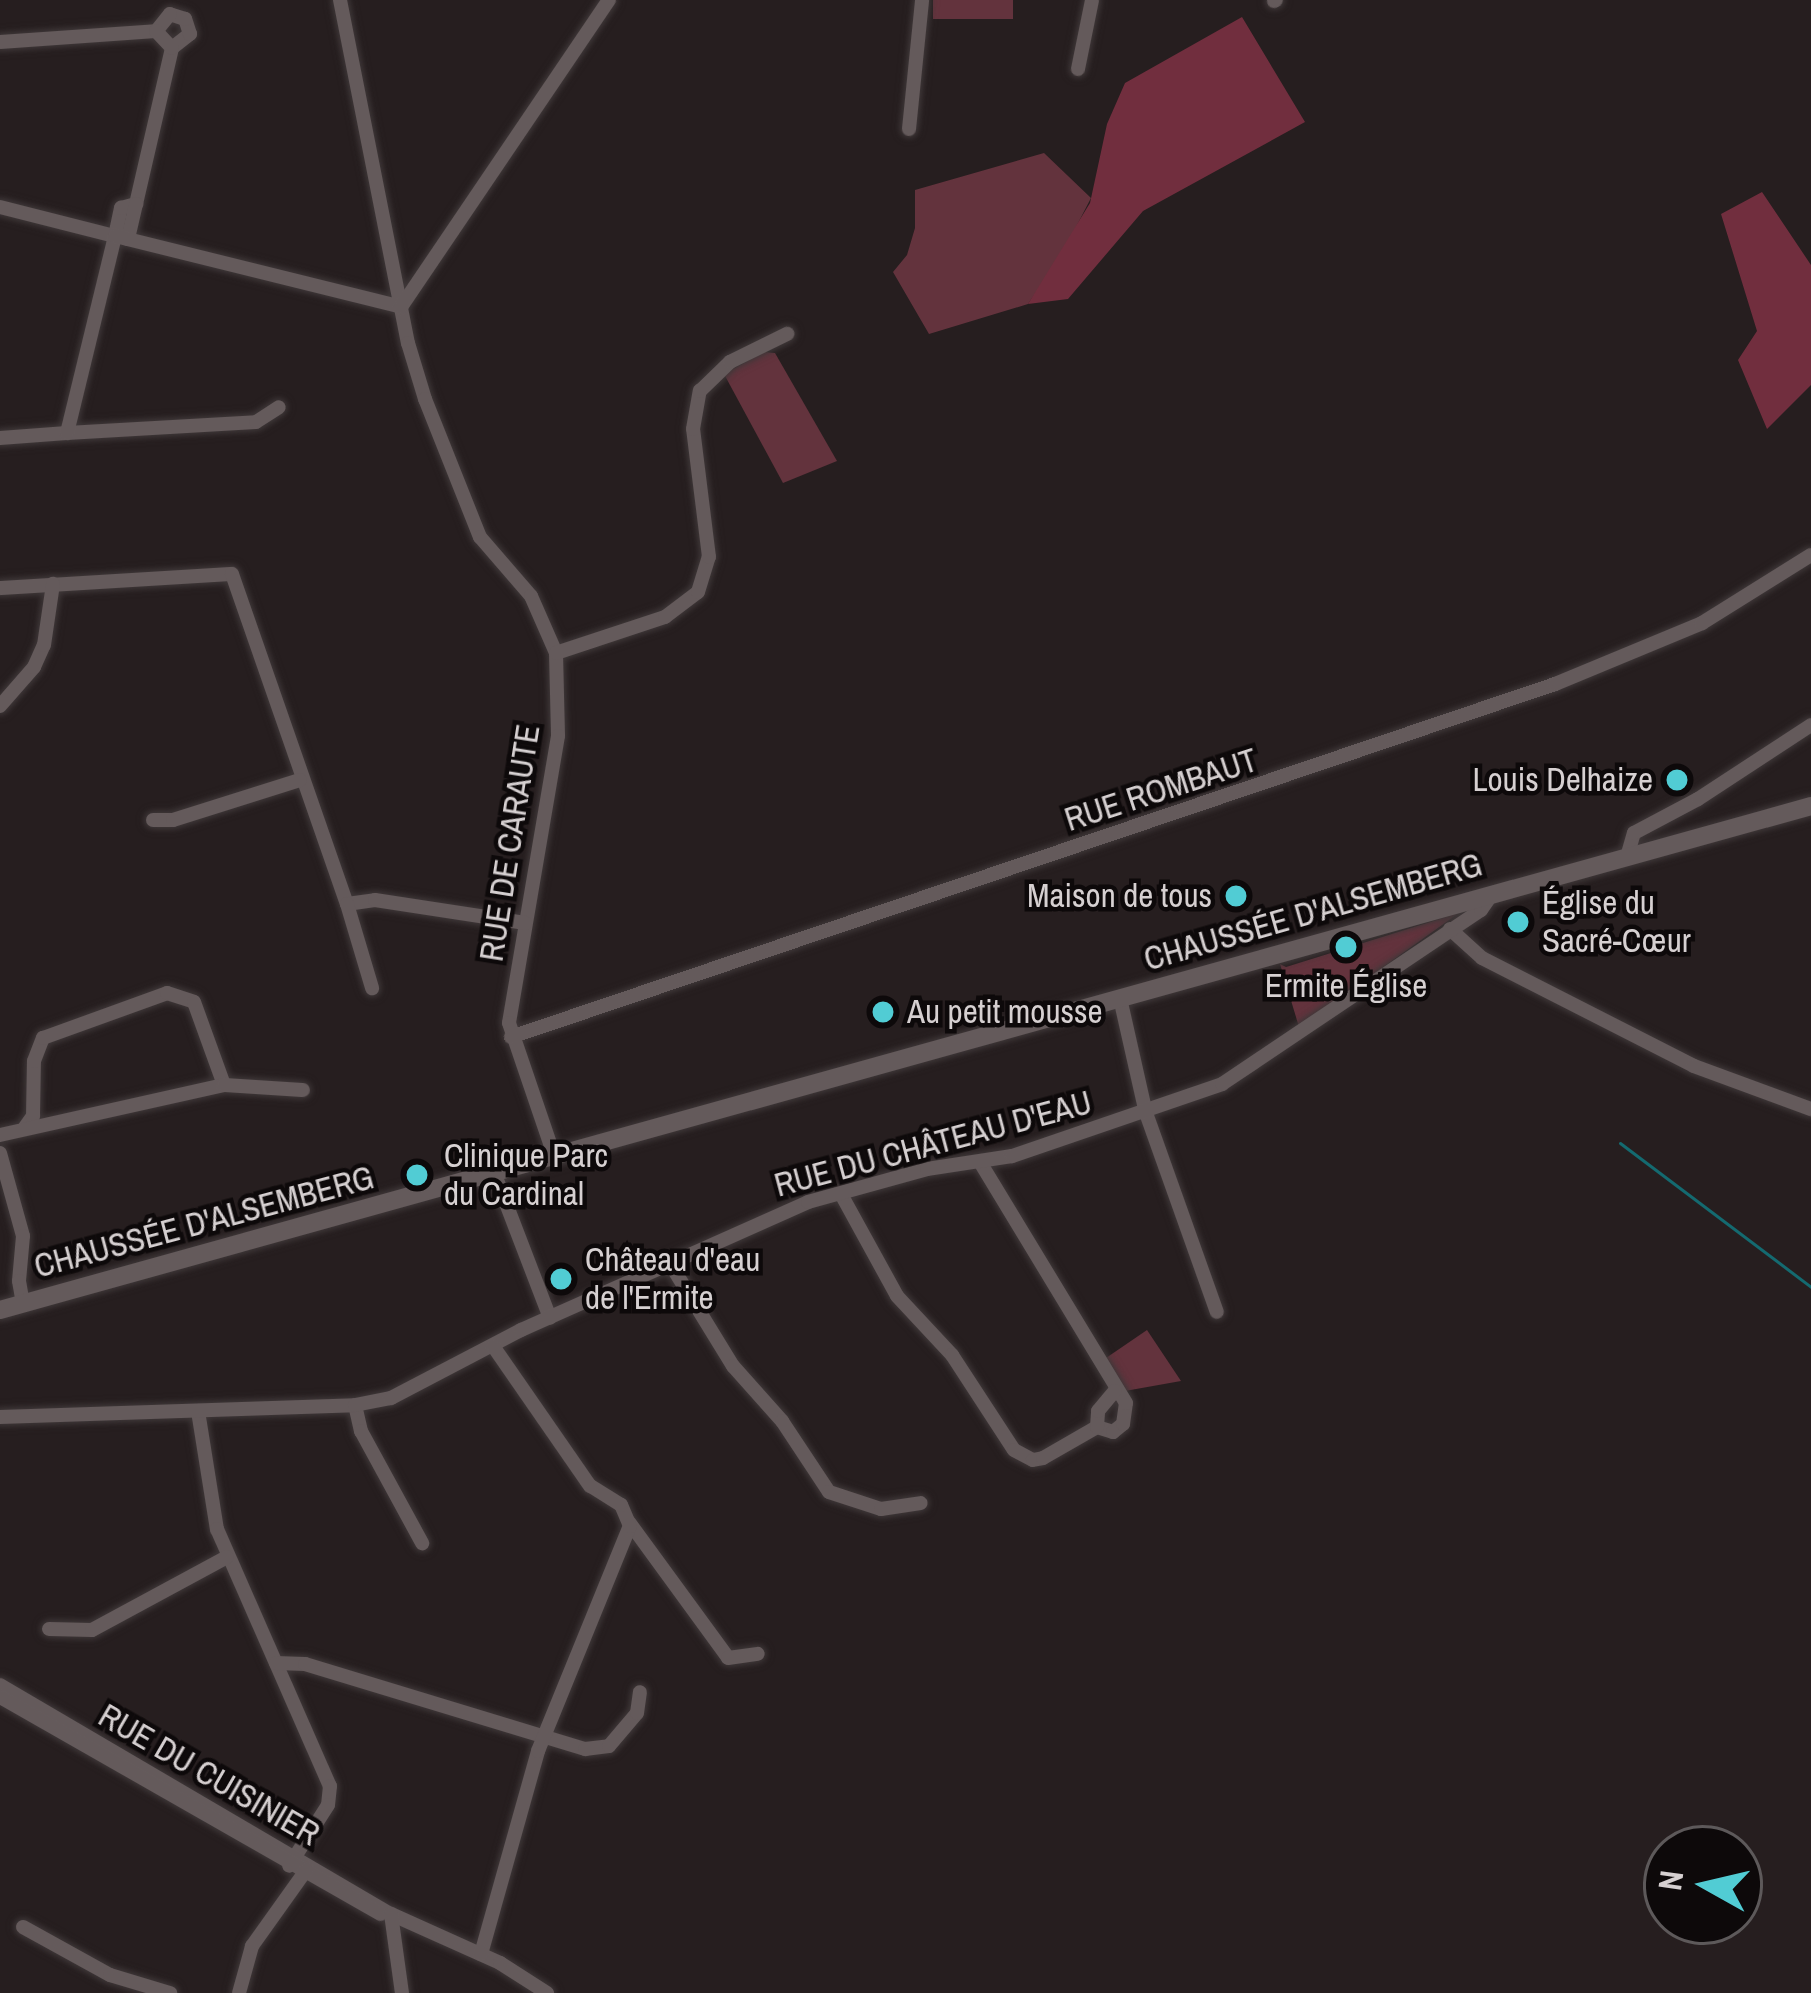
<!DOCTYPE html>
<meta charset="utf-8">
<style>
body{margin:0}
#map{position:relative;width:1811px;height:1993px;overflow:hidden;background:#261e1f;font-family:"Archivo Narrow",sans-serif}
div>[style]{position:absolute}
[style*='--x']{left:calc(var(--x)*1px);top:calc(var(--y)*1px);width:calc(var(--w)*1px);rotate:calc(var(--a)*1deg)}
.green>*{inset:0;background:#63333d;transform-origin:0 0}
.forest>*{inset:0;background:#712e3e}
.stream>*{height:3px;margin:-1.5px;padding:0 1.5px;transform-origin:1.5px;border-radius:1.5px;background:#146a70}
.roads{filter:drop-shadow(0 0 3px #3f3839) drop-shadow(0 0 3px #3f3839)}
.minor>*{height:14px;margin:-7px;padding:0 7px;transform-origin:7px;border-radius:7px;background:#645a5b}
.secondary>*{height:18px;margin:-9px;padding:0 9px;transform-origin:9px;border-radius:9px;background:#645a5b}
.dots>*{width:33px;height:33px;translate:-50% -50%;box-sizing:border-box;border:6px solid #0d090a;border-radius:50%}
span{translate:-50% -50%;white-space:nowrap;text-align:center;line-height:1.15;-webkit-text-stroke:9px #0d090a;paint-order:stroke}
.poi-label{font-size:33px;color:#d6d0d1}
.right{translate:-100% -50%;text-align:right}
.left{translate:0 -50%;text-align:left}
.street-label{font-size:33px;color:#d6d0d1}
.north{position:absolute;left:1643px;top:1825px;width:120px;height:120px;box-sizing:border-box;background:#0d090a;border:3px solid #5d595a;border-radius:50%;rotate:278deg;font-size:33px;font-weight:700;line-height:48px;text-align:center;color:#d6d0d1}
.north::after{content:'';display:block;margin:auto;width:42px;height:54px;background:#51ccd4;clip-path:polygon(50% 0,100% 100%,50% 72%,0 100%)}
</style>
<div id="map">
<div class="green">
<div style="left:933px;top:0;width:80px;height:19px"></div>
<div style="clip-path:polygon(1044px 153px,1091px 198px,1062px 254px,1028px 304px,929px 334px,893px 272px,907px 255px,915px 228px,915px 190px)"></div>
<div style="clip-path:polygon(764px 352px,775px 353px,837px 461px,783px 483px,724px 374px)"></div>
<div style="clip-path:polygon(1459px 913px,1299px 1027px,1280px 964px,1286px 967px)"></div>
<div style="clip-path:polygon(1147px 1330px,1181px 1381px,1125px 1391px,1106px 1358px)"></div>
</div>
<div class="forest">
<div style="clip-path:polygon(1242px 17px,1305px 122px,1143px 211px,1068px 299px,1028px 304px,1090px 203px,1107px 124px,1125px 83px)"></div>
<div style="clip-path:polygon(1762px 192px,1811px 265px,1811px 385px,1767px 429px,1738px 360px,1757px 331px,1721px 214px)"></div>
</div>
<div class="stream">
<div style="--x:1620;--y:1143;--w:239;--a:37"></div>
</div>
<div class="roads">
<div class="minor">
<div style="--x:340;--y:0;--w:350;--a:78.8"></div>
<div style="--x:408;--y:343;--w:59;--a:73.1"></div>
<div style="--x:425;--y:399;--w:149;--a:68.3"></div>
<div style="--x:480;--y:537;--w:78;--a:49.2"></div>
<div style="--x:531;--y:596;--w:62;--a:66.3"></div>
<div style="--x:556;--y:653;--w:83;--a:88.6"></div>
<div style="--x:558;--y:736;--w:291;--a:99.7"></div>
<div style="--x:509;--y:1023;--w:139;--a:71.2"></div>
<div style="--x:1274;--y:1;--w:2;--a:-27"></div>
<div style="--x:0;--y:42;--w:156;--a:-4"></div>
<div style="--x:1078;--y:69;--w:70;--a:-78.5"></div>
<div style="--x:909;--y:129;--w:130;--a:-84.2"></div>
<div style="--x:136;--y:204;--w:160;--a:-77"></div>
<div style="--x:172;--y:48;--w:23;--a:-38"></div>
<div style="--x:190;--y:34;--w:16;--a:-108"></div>
<div style="--x:185;--y:19;--w:16;--a:-162"></div>
<div style="--x:170;--y:14;--w:22;--a:129"></div>
<div style="--x:156;--y:31;--w:23;--a:47"></div>
<div style="--x:0;--y:207;--w:119;--a:14.2"></div>
<div style="--x:115;--y:236;--w:29;--a:-78"></div>
<div style="--x:121;--y:208;--w:16;--a:-15"></div>
<div style="--x:136;--y:204;--w:36;--a:103"></div>
<div style="--x:67;--y:433;--w:189;--a:-3.3"></div>
<div style="--x:256;--y:422;--w:27;--a:-33"></div>
<div style="--x:0;--y:438;--w:67;--a:-4.3"></div>
<div style="--x:67;--y:433;--w:203;--a:-76.3"></div>
<div style="--x:115;--y:236;--w:295;--a:13.9"></div>
<div style="--x:401;--y:307;--w:371;--a:-55.9"></div>
<div style="--x:0;--y:588;--w:232;--a:-3.5"></div>
<div style="--x:232;--y:574;--w:349;--a:70.8"></div>
<div style="--x:347;--y:904;--w:28;--a:-8"></div>
<div style="--x:375;--y:900;--w:152;--a:8.7"></div>
<div style="--x:556;--y:653;--w:115;--a:-18.3"></div>
<div style="--x:665;--y:617;--w:41;--a:-37.1"></div>
<div style="--x:698;--y:592;--w:37;--a:-73"></div>
<div style="--x:709;--y:557;--w:129;--a:-97.1"></div>
<div style="--x:693;--y:429;--w:39;--a:-80"></div>
<div style="--x:700;--y:391;--w:42;--a:-44"></div>
<div style="--x:730;--y:362;--w:64;--a:-26.2"></div>
<div style="--x:0;--y:706;--w:52;--a:-48.9"></div>
<div style="--x:34;--y:667;--w:24;--a:-66"></div>
<div style="--x:44;--y:645;--w:62;--a:-81.6"></div>
<div style="--x:153;--y:820;--w:20;--a:0"></div>
<div style="--x:173;--y:820;--w:133;--a:-17.5"></div>
<div style="--x:1627;--y:857;--w:25;--a:-74"></div>
<div style="--x:1634;--y:833;--w:72;--a:-28"></div>
<div style="--x:1698;--y:799;--w:135;--a:-33.2"></div>
<div style="--x:347;--y:904;--w:88;--a:73.4"></div>
<div style="--x:1450;--y:929;--w:43;--a:42.2"></div>
<div style="--x:1482;--y:958;--w:238;--a:27"></div>
<div style="--x:1694;--y:1066;--w:125;--a:20.2"></div>
<div style="--x:1120;--y:998;--w:118;--a:77.3"></div>
<div style="--x:1146;--y:1113;--w:211;--a:70.4"></div>
<div style="--x:511;--y:1037;--w:1102;--a:-18.68"></div>
<div style="--x:1555;--y:684;--w:159;--a:-22.5"></div>
<div style="--x:1702;--y:623;--w:128;--a:-32"></div>
<div style="--x:25;--y:1127;--w:14;--a:-54"></div>
<div style="--x:33;--y:1116;--w:55;--a:-89"></div>
<div style="--x:34;--y:1061;--w:25;--a:-69"></div>
<div style="--x:43;--y:1038;--w:132;--a:-19.9"></div>
<div style="--x:167;--y:993;--w:28;--a:18"></div>
<div style="--x:194;--y:1002;--w:88;--a:70.1"></div>
<div style="--x:0;--y:1135;--w:230;--a:-12.6"></div>
<div style="--x:224;--y:1085;--w:79;--a:3.6"></div>
<div style="--x:0;--y:1153;--w:86;--a:74.5"></div>
<div style="--x:23;--y:1236;--w:45;--a:95.1"></div>
<div style="--x:19;--y:1281;--w:22;--a:80"></div>
<div style="--x:494;--y:1172;--w:156;--a:69"></div>
<div style="--x:841;--y:1194;--w:116;--a:61.2"></div>
<div style="--x:897;--y:1296;--w:81;--a:47"></div>
<div style="--x:952;--y:1355;--w:113;--a:56.9"></div>
<div style="--x:1014;--y:1450;--w:21;--a:28"></div>
<div style="--x:1033;--y:1460;--w:10;--a:-11"></div>
<div style="--x:1043;--y:1458;--w:62;--a:-29.9"></div>
<div style="--x:1097;--y:1427;--w:17;--a:17"></div>
<div style="--x:1113;--y:1432;--w:13;--a:-39"></div>
<div style="--x:1123;--y:1424;--w:21;--a:-82"></div>
<div style="--x:1126;--y:1403;--w:282;--a:-121.2"></div>
<div style="--x:671;--y:1265;--w:119;--a:58.5"></div>
<div style="--x:733;--y:1366;--w:74;--a:48.3"></div>
<div style="--x:782;--y:1421;--w:85;--a:56.5"></div>
<div style="--x:829;--y:1492;--w:55;--a:18.1"></div>
<div style="--x:881;--y:1509;--w:40;--a:-8.5"></div>
<div style="--x:355;--y:1405;--w:27;--a:77"></div>
<div style="--x:361;--y:1431;--w:128;--a:61.4"></div>
<div style="--x:198;--y:1411;--w:120;--a:80.9"></div>
<div style="--x:217;--y:1529;--w:281;--a:66.3"></div>
<div style="--x:330;--y:1786;--w:19;--a:96"></div>
<div style="--x:328;--y:1805;--w:72;--a:122.6"></div>
<div style="--x:0;--y:1417;--w:355;--a:-1.9"></div>
<div style="--x:355;--y:1405;--w:37;--a:-11"></div>
<div style="--x:391;--y:1398;--w:147;--a:-27.6"></div>
<div style="--x:521;--y:1330;--w:314;--a:-24"></div>
<div style="--x:808;--y:1202;--w:123;--a:-15.5"></div>
<div style="--x:927;--y:1169;--w:86;--a:-8.7"></div>
<div style="--x:1012;--y:1156;--w:222;--a:-18.9"></div>
<div style="--x:1222;--y:1084;--w:312;--a:-33.9"></div>
<div style="--x:1481;--y:910;--w:21;--a:-55"></div>
<div style="--x:1097;--y:1427;--w:16;--a:-86"></div>
<div style="--x:1098;--y:1411;--w:26;--a:-50"></div>
<div style="--x:629;--y:1522;--w:168;--a:53.9"></div>
<div style="--x:728;--y:1658;--w:30;--a:-8"></div>
<div style="--x:49;--y:1629;--w:43;--a:1.3"></div>
<div style="--x:92;--y:1630;--w:153;--a:-28.4"></div>
<div style="--x:276;--y:1663;--w:29;--a:2"></div>
<div style="--x:305;--y:1664;--w:293;--a:16.9"></div>
<div style="--x:585;--y:1749;--w:24;--a:-7"></div>
<div style="--x:609;--y:1746;--w:43;--a:-49.7"></div>
<div style="--x:637;--y:1713;--w:21;--a:-82"></div>
<div style="--x:0;--y:1685;--w:453;--a:30.4"></div>
<div style="--x:391;--y:1914;--w:120;--a:24.2"></div>
<div style="--x:500;--y:1963;--w:56;--a:32.6"></div>
<div style="--x:0;--y:1697;--w:438;--a:29.7"></div>
<div style="--x:391;--y:1914;--w:80;--a:82.1"></div>
<div style="--x:23;--y:1927;--w:99;--a:28.9"></div>
<div style="--x:110;--y:1975;--w:63;--a:16.7"></div>
<div style="--x:481;--y:1954;--w:211;--a:-74.3"></div>
<div style="--x:538;--y:1751;--w:243;--a:-67.8"></div>
<div style="--x:630;--y:1526;--w:23;--a:-113"></div>
<div style="--x:621;--y:1505;--w:36;--a:-148"></div>
<div style="--x:590;--y:1486;--w:170;--a:-124.7"></div>
<div style="--x:239;--y:1993;--w:49;--a:-74.5"></div>
<div style="--x:252;--y:1946;--w:95;--a:-54.5"></div>
</div>
<div class="secondary">
<div style="--x:0;--y:1310;--w:1880;--a:-15.55"></div>
</div>
</div>
<div class="dots">
<div style="left:1677px;top:780px;background:#51ccd4"></div>
<div style="left:1236px;top:896px;background:#51ccd4"></div>
<div style="left:1518px;top:922px;background:#51ccd4"></div>
<div style="left:1346px;top:947px;background:#51ccd4"></div>
<div style="left:883px;top:1012px;background:#51ccd4"></div>
<div style="left:417px;top:1175px;background:#51ccd4"></div>
<div style="left:561px;top:1279px;background:#51ccd4"></div>
</div>
<div class="poi-label">
<span class="right" style="left:1653px;top:780px">Louis Delhaize</span>
<span class="right" style="left:1212px;top:896px">Maison de tous</span>
<span class="left" style="left:1542px;top:922px">Église du<br>Sacré-Cœur</span>
<span style="left:1346px;top:986px">Ermite Église</span>
<span class="left" style="left:907px;top:1012px">Au petit mousse</span>
<span class="left" style="left:444px;top:1175px">Clinique Parc<br>du Cardinal</span>
<span class="left" style="left:585px;top:1279px">Château d'eau<br>de l'Ermite</span>
</div>
<div class="street-label">
<span style="left:1161px;top:790px;rotate:-18deg">RUE ROMBAUT</span>
<span style="left:510px;top:843px;rotate:-81deg">RUE DE CARAUTE</span>
<span style="left:1313px;top:912px;rotate:-16deg">CHAUSSÉE D'ALSEMBERG</span>
<span style="left:933px;top:1144px;rotate:-15deg">RUE DU CHÂTEAU D'EAU</span>
<span style="left:204px;top:1222px;rotate:-15deg">CHAUSSÉE D'ALSEMBERG</span>
<span style="left:209px;top:1775px;rotate:30deg">RUE DU CUISINIER</span>
</div>
<div class="north">N</div>
</div>
